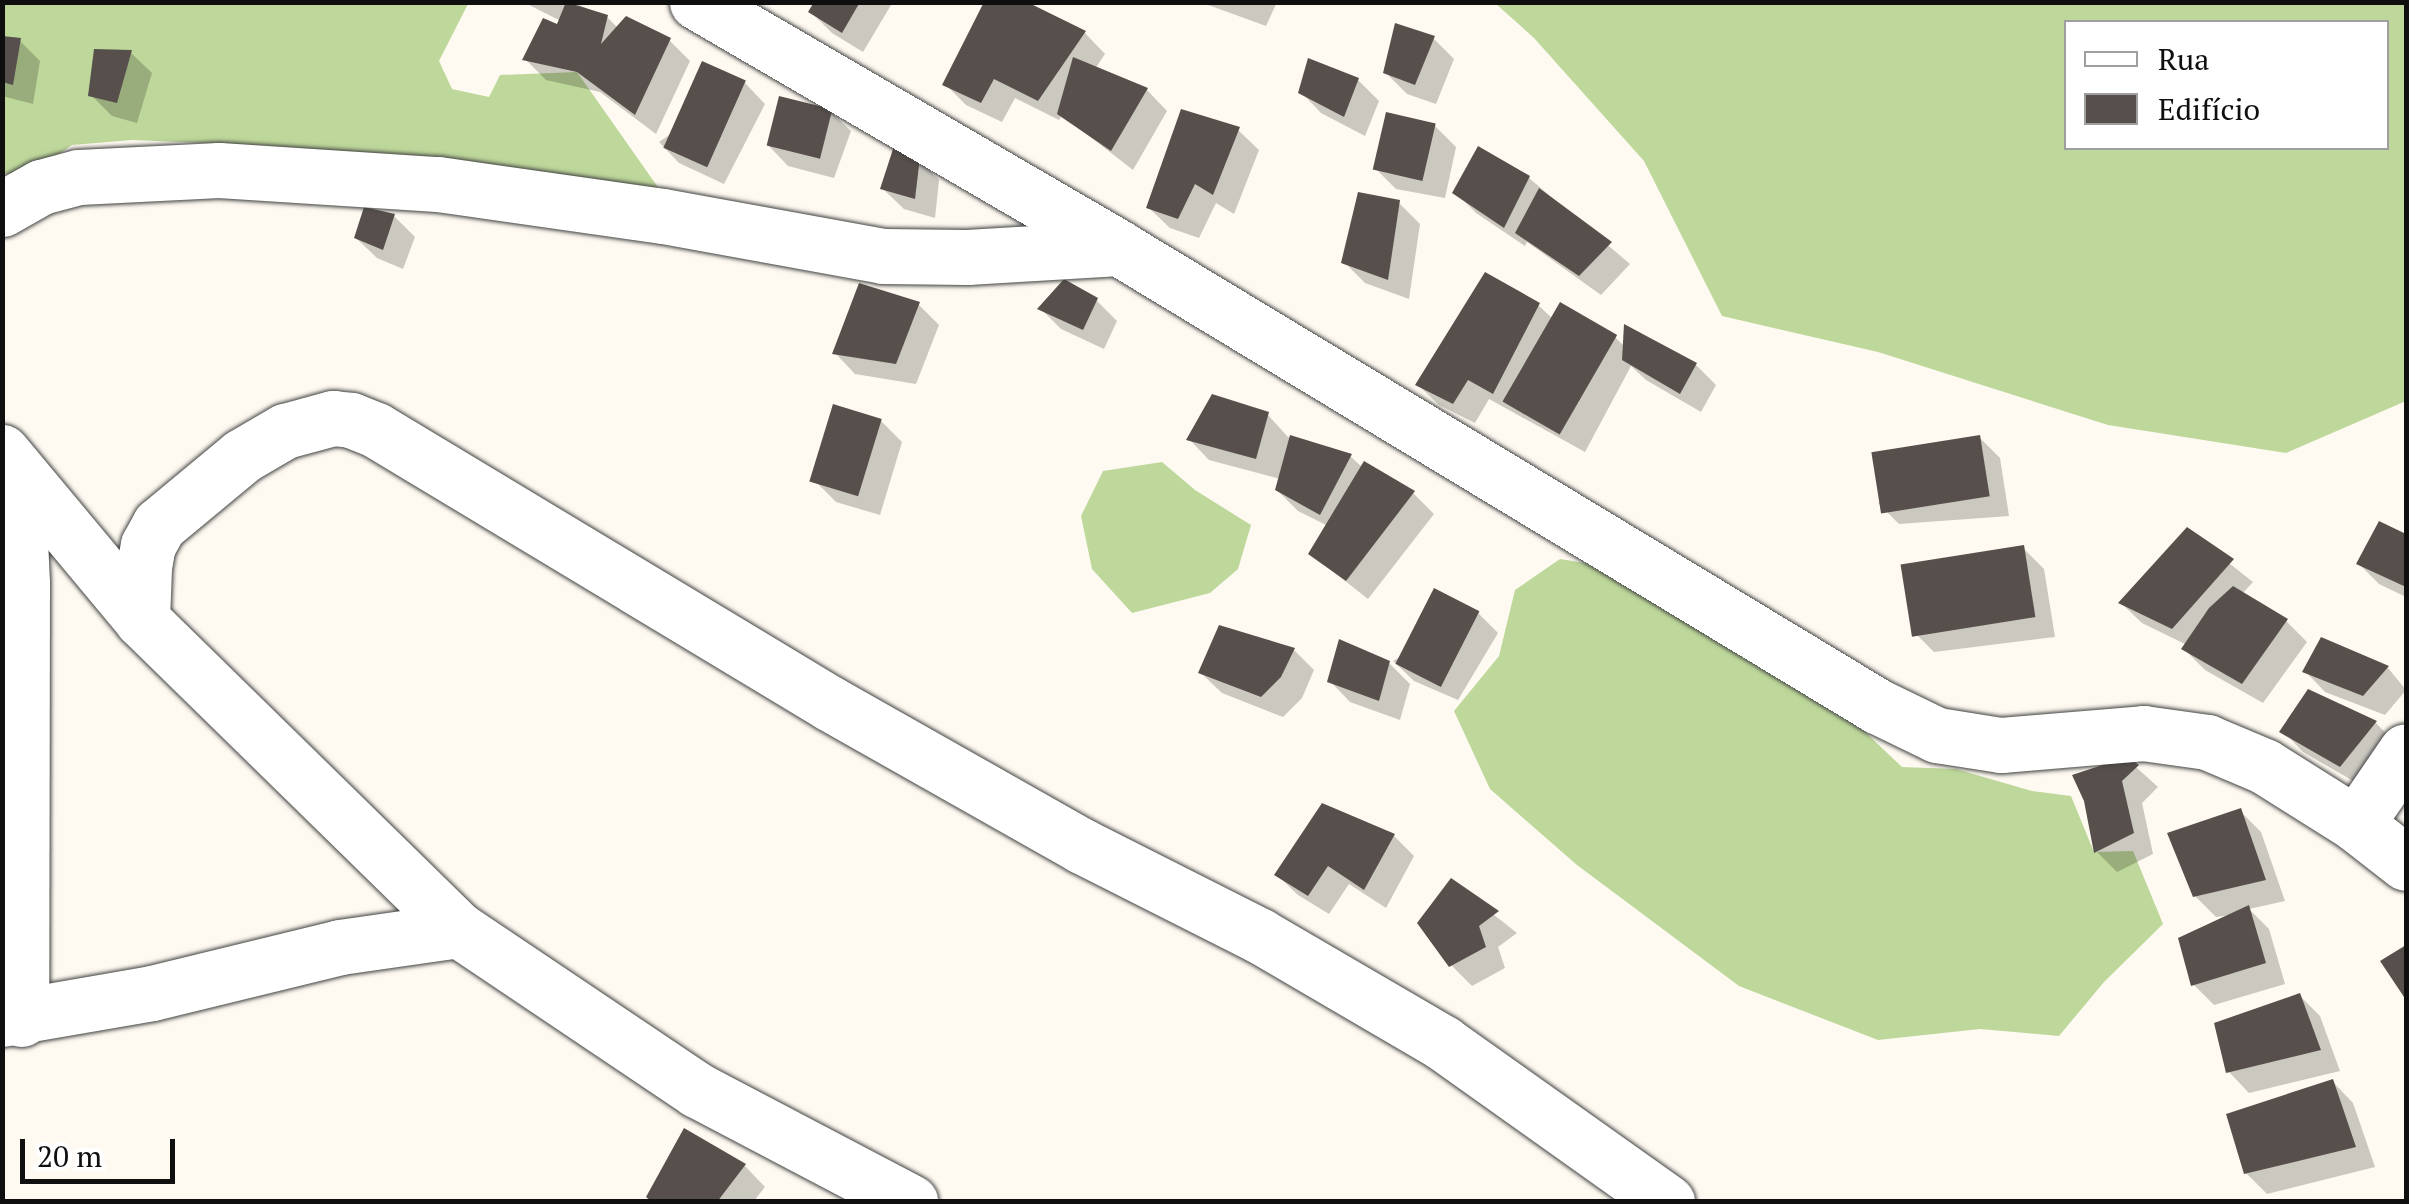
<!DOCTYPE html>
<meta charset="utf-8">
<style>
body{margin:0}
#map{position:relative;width:2409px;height:1204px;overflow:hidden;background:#fefaf1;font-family:"PT Serif",serif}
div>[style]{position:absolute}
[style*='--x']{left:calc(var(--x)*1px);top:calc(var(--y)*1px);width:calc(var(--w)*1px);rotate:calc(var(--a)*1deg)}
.forest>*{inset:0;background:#bed89b}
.shadow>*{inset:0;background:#0003}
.building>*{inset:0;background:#574f4b;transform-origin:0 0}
.roads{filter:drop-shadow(0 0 2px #424242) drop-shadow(0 0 2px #424242)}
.minor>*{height:55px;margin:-27.5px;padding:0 27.5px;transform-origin:27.5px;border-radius:27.5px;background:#fff}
span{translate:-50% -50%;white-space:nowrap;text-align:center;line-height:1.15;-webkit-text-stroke:10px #fff;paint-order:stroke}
.frame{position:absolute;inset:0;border:5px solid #0f0f0f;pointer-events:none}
.legend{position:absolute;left:2064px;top:20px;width:325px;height:130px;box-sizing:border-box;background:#fff;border:2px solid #9f9f9f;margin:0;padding:12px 18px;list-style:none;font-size:30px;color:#0f0f0f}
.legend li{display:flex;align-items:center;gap:20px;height:50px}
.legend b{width:50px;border:2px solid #9f9f9f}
.scale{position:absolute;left:20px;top:1139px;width:155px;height:45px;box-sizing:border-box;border:5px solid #0f0f0f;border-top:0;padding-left:12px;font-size:30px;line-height:35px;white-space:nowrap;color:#0f0f0f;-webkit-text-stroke:8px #fff;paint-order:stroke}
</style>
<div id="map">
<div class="forest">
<div style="clip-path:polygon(469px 2px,439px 61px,452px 89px,489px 97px,500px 75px,577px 72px,662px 193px,252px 145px,132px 140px,72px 145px,35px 170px,3px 174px,3px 3px)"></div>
<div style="clip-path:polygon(evenodd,1495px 3px,2406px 3px,2406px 401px,2286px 453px,2108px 425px,1878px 352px,1722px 316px,1644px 161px,1534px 38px,1495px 3px,2066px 22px,2386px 22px,2386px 148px,2066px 148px,2066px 22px)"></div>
<div style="clip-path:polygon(1162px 462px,1195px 490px,1251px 525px,1238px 569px,1210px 593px,1132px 613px,1092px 569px,1081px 516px,1103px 471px)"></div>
<div style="clip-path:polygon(1560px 559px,1615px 568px,1825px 694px,1902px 767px,1956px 769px,2032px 791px,2071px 796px,2094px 852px,2133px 851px,2163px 924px,2104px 982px,2059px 1036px,1980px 1029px,1878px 1040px,1739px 986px,1577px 865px,1490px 789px,1454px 711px,1499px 656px,1515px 590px)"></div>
</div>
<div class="shadow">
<div style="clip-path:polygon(523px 2px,572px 2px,607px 17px,618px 28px,669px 40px,690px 61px,656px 134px,600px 92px,546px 80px,525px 59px,561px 21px)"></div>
<div style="clip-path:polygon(817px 2px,888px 2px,891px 5px,863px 52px,832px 33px,811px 12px)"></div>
<div style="clip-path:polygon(1018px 2px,1085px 33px,1105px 54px,1095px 69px,1147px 90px,1167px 111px,1133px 170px,1062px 115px,1059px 120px,1015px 98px,1002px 122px,966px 105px,945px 84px)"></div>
<div style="clip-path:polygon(1200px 2px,1277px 2px,1266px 26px)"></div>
<div style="clip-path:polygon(2px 38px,20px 41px,40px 61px,33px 104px,2px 96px)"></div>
<div style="clip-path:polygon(1433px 38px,1454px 59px,1436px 104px,1407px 94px,1386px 73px)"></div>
<div style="clip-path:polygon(131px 53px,152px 73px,137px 123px,112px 116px,91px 95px)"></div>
<div style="clip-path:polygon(1358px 80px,1379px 101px,1365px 136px,1321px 113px,1301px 92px)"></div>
<div style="clip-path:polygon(745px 83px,765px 104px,724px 184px,679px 163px,659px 142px)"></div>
<div style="clip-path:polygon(830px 111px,851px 131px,834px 178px,788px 166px,768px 145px)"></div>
<div style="clip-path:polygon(1435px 126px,1456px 147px,1445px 198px,1396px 189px,1375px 168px)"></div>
<div style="clip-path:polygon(1238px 130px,1259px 150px,1234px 214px,1216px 203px,1199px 238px,1170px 228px,1149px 208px)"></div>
<div style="clip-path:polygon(918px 159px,939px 180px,935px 218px,904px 209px,883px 189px)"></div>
<div style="clip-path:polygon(1529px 178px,1630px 264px,1601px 295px,1527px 242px,1525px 246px,1476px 213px,1455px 192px)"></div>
<div style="clip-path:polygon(1399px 203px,1420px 224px,1409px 299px,1365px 283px,1344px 262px)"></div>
<div style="clip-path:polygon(366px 210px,394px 216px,415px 237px,403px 269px,377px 258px,356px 238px)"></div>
<div style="clip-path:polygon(1096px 300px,1117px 321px,1104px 349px,1061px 329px,1040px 308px)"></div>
<div style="clip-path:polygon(918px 304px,939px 325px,916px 384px,855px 374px,835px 353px)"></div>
<div style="clip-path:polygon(1538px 305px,1553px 319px,1615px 337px,1625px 347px,1696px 365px,1716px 385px,1701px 412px,1646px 380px,1631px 366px,1585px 452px,1489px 399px,1475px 423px,1439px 405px,1418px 385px)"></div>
<div style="clip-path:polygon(1268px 415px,1288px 437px,1350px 456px,1363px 468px,1365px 465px,1413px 493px,1434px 514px,1368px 599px,1311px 554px,1328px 526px,1298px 511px,1277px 490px,1280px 479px,1209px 460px,1189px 439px)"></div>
<div style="clip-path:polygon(881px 421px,902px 442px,880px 515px,836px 502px,815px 481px)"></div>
<div style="clip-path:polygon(1979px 437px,2000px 458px,2009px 516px,1899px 524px,1878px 503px)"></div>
<div style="clip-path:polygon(2380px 525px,2406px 536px,2406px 597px,2379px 584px,2359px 564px)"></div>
<div style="clip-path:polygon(2187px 530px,2253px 582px,2242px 594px,2286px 621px,2307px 642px,2263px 703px,2205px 670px,2184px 649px,2187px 645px,2142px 623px,2121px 603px)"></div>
<div style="clip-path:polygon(2023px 548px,2044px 569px,2055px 637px,1934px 652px,1913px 631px)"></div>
<div style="clip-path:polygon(1478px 613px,1498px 633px,1458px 700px,1414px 681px,1393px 661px)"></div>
<div style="clip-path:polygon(2322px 640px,2388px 668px,2406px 690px,2385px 715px,2325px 692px,2305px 671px)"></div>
<div style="clip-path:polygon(1294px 650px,1314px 670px,1302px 698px,1283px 717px,1222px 693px,1201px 673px)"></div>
<div style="clip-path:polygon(1389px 663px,1410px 684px,1400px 720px,1350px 702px,1330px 681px)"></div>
<div style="clip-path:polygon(2309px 692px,2376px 723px,2396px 744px,2362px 786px,2303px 752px,2283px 731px)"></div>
<div style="clip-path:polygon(2127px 759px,2158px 787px,2142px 803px,2153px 854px,2117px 872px,2096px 851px)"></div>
<div style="clip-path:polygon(2240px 811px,2261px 832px,2285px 901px,2249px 909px,2269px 929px,2285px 984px,2214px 1005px,2193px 984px,2232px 915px,2216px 917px,2195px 896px)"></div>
<div style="clip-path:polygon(1394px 836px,1414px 856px,1386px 908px,1349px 884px,1329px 914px,1298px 895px,1277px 875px)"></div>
<div style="clip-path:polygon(1451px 881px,1517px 933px,1498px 947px,1505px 968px,1472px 986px,1451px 965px)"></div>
<div style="clip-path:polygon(2299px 995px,2320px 1016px,2340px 1071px,2249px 1093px,2229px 1072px)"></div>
<div style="clip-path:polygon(2333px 1082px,2353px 1103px,2375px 1167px,2267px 1194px,2246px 1173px)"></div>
<div style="clip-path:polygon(685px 1132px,745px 1166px,765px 1187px,753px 1202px,654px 1202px)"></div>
</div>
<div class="building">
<div style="clip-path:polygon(566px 2px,608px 15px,601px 44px,626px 16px,671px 38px,635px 115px,577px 72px,522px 60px,543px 18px,557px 24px)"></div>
<div style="clip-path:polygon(814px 2px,860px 2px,842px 33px,808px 12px)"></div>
<div style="clip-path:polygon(984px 2px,1027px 2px,1086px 31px,1038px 101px,994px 79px,981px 103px,942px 85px)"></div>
<div style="clip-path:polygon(1395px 23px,1435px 36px,1415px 85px,1383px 73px)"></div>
<div style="clip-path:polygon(2px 36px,21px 38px,13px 85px,2px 82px)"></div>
<div style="clip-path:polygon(94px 49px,132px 50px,117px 103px,88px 96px)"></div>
<div style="clip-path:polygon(1073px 57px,1148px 88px,1111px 151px,1057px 114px)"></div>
<div style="clip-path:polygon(1308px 58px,1359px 78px,1344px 117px,1298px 93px)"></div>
<div style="left:702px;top:61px;width:48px;height:95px;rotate:24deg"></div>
<div style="left:779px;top:96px;width:55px;height:51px;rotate:14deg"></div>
<div style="clip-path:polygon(1181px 109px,1240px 127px,1213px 195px,1195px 184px,1178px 219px,1146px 208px)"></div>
<div style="left:1386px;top:112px;width:51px;height:59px;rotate:13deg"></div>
<div style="clip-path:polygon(894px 146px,920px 157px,915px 199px,880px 189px)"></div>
<div style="clip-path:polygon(1478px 146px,1530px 176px,1504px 228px,1452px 193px)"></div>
<div style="clip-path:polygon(1539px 188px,1612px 242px,1579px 276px,1515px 233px)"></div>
<div style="clip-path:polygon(1358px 192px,1400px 200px,1388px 280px,1341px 263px)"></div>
<div style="clip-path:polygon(364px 207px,395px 214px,383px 250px,354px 238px)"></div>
<div style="clip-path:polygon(1485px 272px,1540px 303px,1493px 394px,1468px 380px,1453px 404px,1415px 385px)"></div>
<div style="clip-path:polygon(1064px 279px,1098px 298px,1083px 330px,1037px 309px)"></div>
<div style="clip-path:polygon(859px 283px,920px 302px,896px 364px,832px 354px)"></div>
<div style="left:1560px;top:302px;width:66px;height:115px;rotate:30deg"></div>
<div style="clip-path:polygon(1624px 324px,1697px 363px,1680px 394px,1622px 360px)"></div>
<div style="clip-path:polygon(1212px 394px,1269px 412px,1256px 459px,1186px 440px)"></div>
<div style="left:833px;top:404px;width:51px;height:81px;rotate:17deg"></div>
<div style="clip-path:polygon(1290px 435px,1352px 454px,1320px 515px,1275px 490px)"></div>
<div style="left:1980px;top:435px;width:62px;height:110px;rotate:81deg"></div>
<div style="clip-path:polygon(1364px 461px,1415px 491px,1346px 581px,1308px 554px)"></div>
<div style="clip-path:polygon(2379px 521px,2406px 534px,2406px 587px,2356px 564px)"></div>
<div style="clip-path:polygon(2187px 527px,2234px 559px,2172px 629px,2118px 603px)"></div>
<div style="left:2024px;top:545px;width:73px;height:125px;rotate:81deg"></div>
<div style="clip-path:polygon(2233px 586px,2288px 619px,2242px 684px,2181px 649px,2209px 608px)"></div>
<div style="left:1434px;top:588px;width:51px;height:85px;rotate:27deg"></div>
<div style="clip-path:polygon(1219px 625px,1295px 648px,1281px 677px,1261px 697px,1198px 673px)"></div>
<div style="clip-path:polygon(2321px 637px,2389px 666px,2363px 696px,2302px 672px)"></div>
<div style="clip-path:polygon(1339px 639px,1390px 661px,1379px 701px,1327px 682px)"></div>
<div style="clip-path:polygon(2308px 689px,2377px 721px,2340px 767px,2279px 732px)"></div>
<div style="clip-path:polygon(2127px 757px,2139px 765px,2122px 781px,2134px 833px,2094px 853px,2084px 801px,2072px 775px)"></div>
<div style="clip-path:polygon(1322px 803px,1395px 834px,1364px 890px,1328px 866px,1308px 896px,1274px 875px)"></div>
<div style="clip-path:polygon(2241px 808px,2266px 880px,2193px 897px,2167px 833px)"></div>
<div style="clip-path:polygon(1451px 878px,1499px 911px,1479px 926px,1486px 947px,1449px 967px,1417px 923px)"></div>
<div style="clip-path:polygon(2249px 905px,2266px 963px,2191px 986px,2178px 938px)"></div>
<div style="clip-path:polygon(2406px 945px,2406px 1000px,2380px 961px)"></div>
<div style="clip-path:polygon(2300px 993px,2321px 1050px,2226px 1073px,2214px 1023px)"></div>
<div style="clip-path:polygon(2333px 1079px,2356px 1147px,2244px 1174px,2226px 1114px)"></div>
<div style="clip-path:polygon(684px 1128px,746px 1164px,717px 1202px,652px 1202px,646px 1197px)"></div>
</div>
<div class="roads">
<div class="minor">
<div style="--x:697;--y:2;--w:488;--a:30.2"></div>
<div style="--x:1119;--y:248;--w:886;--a:31.14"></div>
<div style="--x:1877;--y:706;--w:67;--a:25.8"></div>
<div style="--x:1937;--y:735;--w:65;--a:8.9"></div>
<div style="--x:2001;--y:745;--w:143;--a:-4.8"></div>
<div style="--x:2143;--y:733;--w:65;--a:8"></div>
<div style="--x:2207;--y:742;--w:62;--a:22.8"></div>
<div style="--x:2264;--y:766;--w:109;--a:32.2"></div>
<div style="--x:2356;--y:824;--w:63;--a:38"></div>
<div style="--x:2;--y:209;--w:45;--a:-29.4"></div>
<div style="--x:41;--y:187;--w:39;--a:-15"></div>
<div style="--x:79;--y:177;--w:140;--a:-2.9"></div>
<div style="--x:219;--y:170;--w:219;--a:3.7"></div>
<div style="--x:438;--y:184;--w:227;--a:8.1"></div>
<div style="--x:663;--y:216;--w:224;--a:10.3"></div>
<div style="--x:883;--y:256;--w:84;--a:0.7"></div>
<div style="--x:967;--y:257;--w:152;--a:-3.4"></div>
<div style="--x:2;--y:452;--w:219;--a:50.2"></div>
<div style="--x:142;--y:620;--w:443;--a:44.4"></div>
<div style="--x:459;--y:930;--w:287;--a:33.9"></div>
<div style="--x:697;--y:1090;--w:241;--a:27.7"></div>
<div style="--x:17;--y:473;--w:110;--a:87.4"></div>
<div style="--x:22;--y:583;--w:436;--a:90.1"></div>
<div style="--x:142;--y:620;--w:53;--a:-87.8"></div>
<div style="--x:144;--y:567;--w:22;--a:-80"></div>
<div style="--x:148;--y:545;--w:23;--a:-61"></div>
<div style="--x:159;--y:525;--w:108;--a:-39.7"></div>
<div style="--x:242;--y:456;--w:50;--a:-30.2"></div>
<div style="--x:285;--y:431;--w:50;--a:-15.2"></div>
<div style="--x:333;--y:418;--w:18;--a:6"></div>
<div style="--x:351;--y:420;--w:27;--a:22"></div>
<div style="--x:376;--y:430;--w:531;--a:31.06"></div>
<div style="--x:831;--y:704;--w:288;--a:29.5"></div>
<div style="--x:1082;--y:846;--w:199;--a:26.8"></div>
<div style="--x:1260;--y:936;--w:212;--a:30.3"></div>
<div style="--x:1443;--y:1043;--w:275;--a:35.4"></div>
<div style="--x:2356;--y:824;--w:88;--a:-55.6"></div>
<div style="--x:2;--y:1019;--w:152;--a:-9.8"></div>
<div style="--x:152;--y:993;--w:194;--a:-13.7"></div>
<div style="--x:340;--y:947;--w:120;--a:-8.1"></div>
</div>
</div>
<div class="frame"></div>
<ul class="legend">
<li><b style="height:12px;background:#fff"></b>Rua</li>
<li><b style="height:28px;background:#574f4b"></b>Edifício</li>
</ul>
<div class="scale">20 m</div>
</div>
